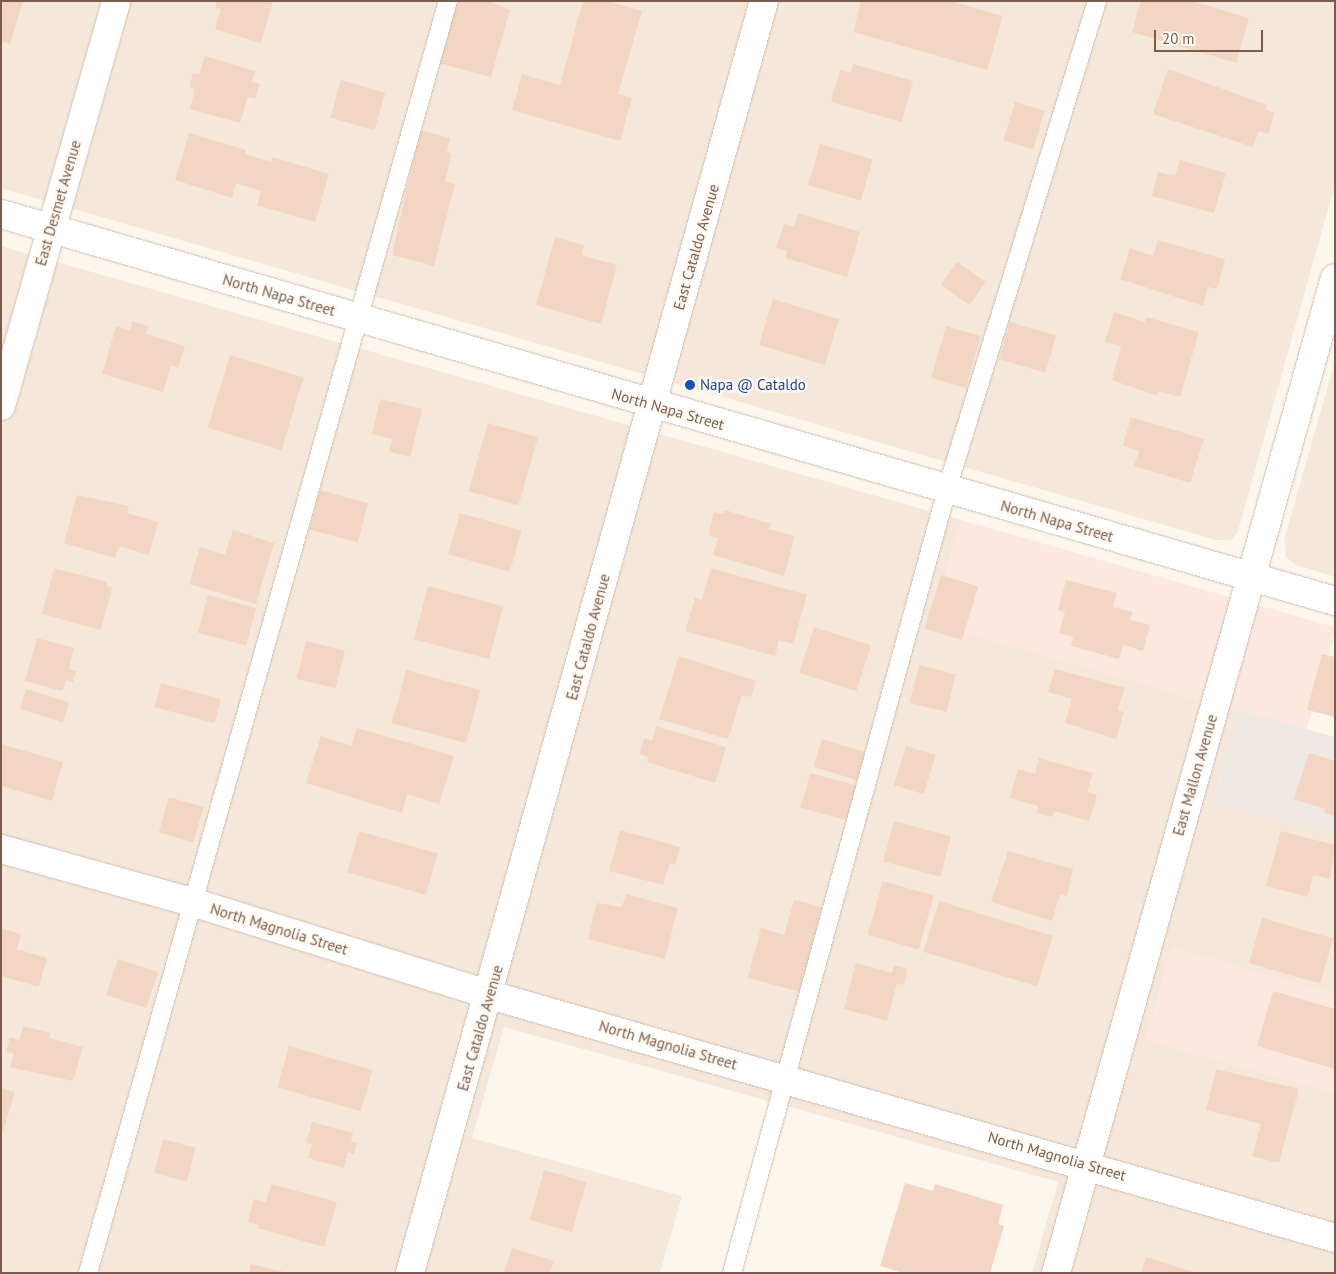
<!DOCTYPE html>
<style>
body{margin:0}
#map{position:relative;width:1336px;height:1274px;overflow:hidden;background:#fdf6ec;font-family:"PT Sans",sans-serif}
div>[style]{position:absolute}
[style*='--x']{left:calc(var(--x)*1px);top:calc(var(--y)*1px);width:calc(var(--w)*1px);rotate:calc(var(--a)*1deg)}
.residential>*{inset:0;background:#f5e8da}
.commercial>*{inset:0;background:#fde8e0;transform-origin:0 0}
.industrial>*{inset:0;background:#efe9e4}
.building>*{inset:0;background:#f3d5c3;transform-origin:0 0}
.roads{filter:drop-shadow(0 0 1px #d1beb0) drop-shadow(0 0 1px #d1beb0)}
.service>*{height:18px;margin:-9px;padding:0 9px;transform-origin:9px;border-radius:9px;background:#fff}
.minor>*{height:28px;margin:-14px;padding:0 14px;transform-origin:14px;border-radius:14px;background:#fff}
.secondary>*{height:28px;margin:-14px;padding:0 14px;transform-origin:14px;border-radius:14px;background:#fff}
.dots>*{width:14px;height:14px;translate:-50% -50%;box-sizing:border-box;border:2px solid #fffaf3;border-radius:50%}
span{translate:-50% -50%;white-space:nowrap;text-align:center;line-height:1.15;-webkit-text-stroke:5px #fffaf3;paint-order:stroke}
.street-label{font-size:15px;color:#7a5c4d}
.transit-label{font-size:15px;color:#164399}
.left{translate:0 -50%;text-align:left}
.frame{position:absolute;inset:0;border:2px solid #7a5c4d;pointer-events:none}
.scale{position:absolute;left:1154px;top:30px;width:109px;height:22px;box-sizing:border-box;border:2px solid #7a5c4d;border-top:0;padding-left:6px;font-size:15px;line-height:18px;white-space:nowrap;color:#7a5c4d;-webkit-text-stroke:4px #fffaf3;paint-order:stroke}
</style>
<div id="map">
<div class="residential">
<div style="clip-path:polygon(1px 1px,1335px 1px,1335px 184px,1238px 531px,1231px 540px,1216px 540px,1px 188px)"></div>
<div style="clip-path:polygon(1px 246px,961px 520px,932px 624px,1239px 710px,1214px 801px,1335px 835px,1335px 994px,1172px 948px,1146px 1040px,1335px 1093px,1335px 1273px,1032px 1273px,1058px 1182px,504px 1027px,472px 1138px,682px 1196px,660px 1273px,1px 1273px)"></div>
<div style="clip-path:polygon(1335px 361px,1335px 577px,1296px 565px,1286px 557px,1284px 541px)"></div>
</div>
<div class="commercial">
<div style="left:961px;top:520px;width:390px;height:108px;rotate:16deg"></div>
<div style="clip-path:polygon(1172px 948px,1335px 994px,1335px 1093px,1146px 1040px)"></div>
</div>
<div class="industrial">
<div style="clip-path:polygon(1239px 710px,1335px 737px,1335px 835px,1214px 802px)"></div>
</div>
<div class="building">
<div style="clip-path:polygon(1px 1px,23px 1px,10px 44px,1px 41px)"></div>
<div style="clip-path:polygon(217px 1px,273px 1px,261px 43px,215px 29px,221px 9px,215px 8px)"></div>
<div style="clip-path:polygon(455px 1px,488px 1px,510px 10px,491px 77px,438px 63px)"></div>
<div style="clip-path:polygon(583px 1px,607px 1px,642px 11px,618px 94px,632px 98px,620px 141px,512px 110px,522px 74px,560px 85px)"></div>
<div style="clip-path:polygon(861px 1px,950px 1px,1003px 16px,987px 70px,853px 32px)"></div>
<div style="clip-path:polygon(1141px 1px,1192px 1px,1249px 18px,1236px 63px,1132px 32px)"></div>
<div style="clip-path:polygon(205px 56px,255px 71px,252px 82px,260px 84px,255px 99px,248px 97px,240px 123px,190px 109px,195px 89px,189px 87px,193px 73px,199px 74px)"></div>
<div style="clip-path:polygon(853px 64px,913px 81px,902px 122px,831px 102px,840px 70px,851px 73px)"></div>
<div style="clip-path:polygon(1168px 69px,1267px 105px,1266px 110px,1275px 113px,1268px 134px,1259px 131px,1253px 147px,1153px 114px)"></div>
<div style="left:341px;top:80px;width:46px;height:39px;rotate:16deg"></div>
<div style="left:1015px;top:102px;width:31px;height:40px;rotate:17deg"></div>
<div style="clip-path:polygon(420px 130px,450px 138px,447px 152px,452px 153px,445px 182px,455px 184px,434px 266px,392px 255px)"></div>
<div style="clip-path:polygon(189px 133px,246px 150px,245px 154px,271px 162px,272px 157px,329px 174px,315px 222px,257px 205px,261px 191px,236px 183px,232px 198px,175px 180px)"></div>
<div style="left:820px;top:144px;width:55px;height:43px;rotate:16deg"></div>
<div style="clip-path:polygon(1180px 160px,1226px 173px,1214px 213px,1152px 196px,1158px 172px,1175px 176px)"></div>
<div style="clip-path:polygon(798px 213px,860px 232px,847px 277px,785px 258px,787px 251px,776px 248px,784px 224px,794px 227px)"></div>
<div style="clip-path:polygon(555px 237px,584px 245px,581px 255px,617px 265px,601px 324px,536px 305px)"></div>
<div style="clip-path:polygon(1158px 240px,1225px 259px,1217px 289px,1208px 287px,1203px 306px,1120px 279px,1130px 248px,1153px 256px)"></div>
<div style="left:957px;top:262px;width:35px;height:28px;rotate:35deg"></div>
<div style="left:773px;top:299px;width:69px;height:48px;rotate:17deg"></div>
<div style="clip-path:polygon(1114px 312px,1145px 322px,1146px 317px,1199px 332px,1180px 397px,1158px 391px,1157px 396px,1112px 380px,1121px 346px,1105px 342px)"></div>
<div style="clip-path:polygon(132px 321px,148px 326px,146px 334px,185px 346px,178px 368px,171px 366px,163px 392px,102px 374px,116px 326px,130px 330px)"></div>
<div style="left:1010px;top:322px;width:48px;height:39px;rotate:16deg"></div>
<div style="left:946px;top:326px;width:36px;height:54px;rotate:16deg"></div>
<div style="left:230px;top:355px;width:77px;height:76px;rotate:17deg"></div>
<div style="clip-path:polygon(380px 399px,422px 409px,410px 457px,389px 452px,392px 439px,372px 434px)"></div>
<div style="clip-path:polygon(1131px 417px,1204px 439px,1190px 483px,1134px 466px,1139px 451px,1123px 446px)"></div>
<div style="left:488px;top:423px;width:52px;height:71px;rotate:16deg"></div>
<div style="left:320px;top:490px;width:50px;height:41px;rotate:15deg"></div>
<div style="clip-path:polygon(77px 495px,129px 506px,127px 513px,158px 522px,149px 555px,119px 546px,115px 558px,64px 543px)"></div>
<div style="clip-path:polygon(725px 510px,771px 524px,769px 529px,795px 536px,784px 576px,713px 555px,718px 538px,708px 535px,714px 512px,724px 514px)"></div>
<div style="left:460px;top:513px;width:64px;height:43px;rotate:16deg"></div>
<div style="clip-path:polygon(233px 530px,274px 543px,256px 604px,189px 584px,200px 547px,225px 555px)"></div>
<div style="clip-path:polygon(54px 568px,107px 582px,107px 586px,112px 588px,101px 630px,42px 614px)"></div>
<div style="clip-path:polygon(711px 568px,807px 595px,793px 644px,779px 640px,775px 656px,685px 631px,695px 598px,702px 600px)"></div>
<div style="left:941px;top:575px;width:39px;height:56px;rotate:17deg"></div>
<div style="clip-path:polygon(1066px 580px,1117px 593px,1113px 607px,1133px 612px,1130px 620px,1150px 625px,1143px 651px,1123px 645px,1119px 659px,1071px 646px,1073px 637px,1059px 633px,1065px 612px,1058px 610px)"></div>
<div style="left:428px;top:586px;width:78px;height:55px;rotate:15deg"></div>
<div style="left:208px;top:595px;width:50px;height:39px;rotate:15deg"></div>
<div style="left:814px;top:627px;width:60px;height:48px;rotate:18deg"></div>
<div style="clip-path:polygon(37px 638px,74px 648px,69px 669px,76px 671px,73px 682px,66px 680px,62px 691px,25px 681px)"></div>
<div style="left:306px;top:641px;width:40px;height:39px;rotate:14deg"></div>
<div style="clip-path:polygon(1322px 654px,1335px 657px,1335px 717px,1307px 710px)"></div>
<div style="clip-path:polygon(679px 656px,756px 681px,751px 697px,742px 695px,728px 739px,659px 719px)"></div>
<div style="left:919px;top:665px;width:38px;height:39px;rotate:14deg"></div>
<div style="clip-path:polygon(1055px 669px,1125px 688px,1117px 710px,1124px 712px,1116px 739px,1065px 723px,1072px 699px,1048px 692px)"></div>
<div style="left:406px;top:670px;width:77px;height:55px;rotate:15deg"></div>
<div style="left:161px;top:683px;width:62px;height:25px;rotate:15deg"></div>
<div style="left:26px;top:689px;width:45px;height:21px;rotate:17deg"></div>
<div style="clip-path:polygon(656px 726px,726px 747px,715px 783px,647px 762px,648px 757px,640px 754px,644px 738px,652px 741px)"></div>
<div style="clip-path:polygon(357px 728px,454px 756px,439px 804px,407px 794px,402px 813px,306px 783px,321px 736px,351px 746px)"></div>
<div style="left:822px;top:739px;width:45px;height:29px;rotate:17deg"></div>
<div style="clip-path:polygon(1px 744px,63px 762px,52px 801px,1px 786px)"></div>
<div style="left:906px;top:746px;width:31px;height:41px;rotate:17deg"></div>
<div style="clip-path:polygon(1309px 753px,1335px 761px,1335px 816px,1324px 813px,1325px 809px,1294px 799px)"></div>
<div style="clip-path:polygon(1039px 758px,1093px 773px,1087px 792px,1097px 795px,1089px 821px,1054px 811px,1052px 817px,1036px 813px,1038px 806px,1010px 798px,1018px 769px,1035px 774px)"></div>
<div style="left:810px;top:773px;width:48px;height:36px;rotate:15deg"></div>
<div style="left:169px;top:797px;width:36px;height:37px;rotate:16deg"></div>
<div style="left:894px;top:821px;width:59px;height:42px;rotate:15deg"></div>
<div style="clip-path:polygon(620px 830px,680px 847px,675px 865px,670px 863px,663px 885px,609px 871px)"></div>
<div style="left:359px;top:831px;width:82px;height:43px;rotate:16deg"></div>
<div style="clip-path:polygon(1281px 831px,1335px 845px,1330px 879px,1313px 875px,1308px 897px,1266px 886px)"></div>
<div style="clip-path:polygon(1008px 851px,1073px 869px,1067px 896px,1060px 894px,1052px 921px,991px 902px)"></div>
<div style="left:883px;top:881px;width:53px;height:56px;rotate:16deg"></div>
<div style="clip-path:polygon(626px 894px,678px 908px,665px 959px,588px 939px,597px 903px,622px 907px)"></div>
<div style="clip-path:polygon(794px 900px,822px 907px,800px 992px,748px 978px,761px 928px,784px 935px)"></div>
<div style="left:939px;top:901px;width:119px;height:53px;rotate:17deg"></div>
<div style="left:1262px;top:918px;width:74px;height:47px;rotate:16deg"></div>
<div style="clip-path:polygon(1px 928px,21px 934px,17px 949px,47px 958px,39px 987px,1px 976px)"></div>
<div style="left:118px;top:959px;width:42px;height:38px;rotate:18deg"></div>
<div style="clip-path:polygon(856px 963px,892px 973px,894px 965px,908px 969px,904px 985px,897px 983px,887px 1021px,844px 1009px)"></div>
<div style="clip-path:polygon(1273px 991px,1335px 1009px,1335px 1069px,1257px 1046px)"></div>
<div style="clip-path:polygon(23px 1026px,51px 1033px,49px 1038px,83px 1047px,73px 1081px,10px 1067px,14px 1054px,6px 1052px,10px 1037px,19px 1040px)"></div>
<div style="left:289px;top:1046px;width:87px;height:43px;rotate:16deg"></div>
<div style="clip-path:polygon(1216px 1069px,1299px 1089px,1279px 1163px,1252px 1156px,1261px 1124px,1206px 1110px)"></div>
<div style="clip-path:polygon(1px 1088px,15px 1092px,2px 1135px,1px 1135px)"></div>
<div style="clip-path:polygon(312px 1122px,353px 1133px,351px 1141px,357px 1143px,354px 1154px,348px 1152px,344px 1168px,308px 1158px,312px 1144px,306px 1143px)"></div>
<div style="left:163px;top:1139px;width:34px;height:35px;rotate:15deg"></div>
<div style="left:544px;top:1170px;width:44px;height:52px;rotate:16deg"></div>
<div style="clip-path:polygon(905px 1183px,933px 1191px,935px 1184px,1003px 1205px,998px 1224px,1004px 1226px,990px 1273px,903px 1273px,880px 1266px)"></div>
<div style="clip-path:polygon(271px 1184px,337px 1202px,324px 1247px,258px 1228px,259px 1225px,248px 1222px,254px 1199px,266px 1202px)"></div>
<div style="clip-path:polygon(512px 1248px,554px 1261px,550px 1273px,504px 1273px)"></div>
<div style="clip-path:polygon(1146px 1257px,1194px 1272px,1194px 1273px,1141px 1273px)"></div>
<div style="clip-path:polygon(251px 1264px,284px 1272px,284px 1273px,249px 1273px)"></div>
</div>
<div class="roads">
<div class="service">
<div style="--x:88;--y:1273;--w:1322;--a:-74.2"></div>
<div style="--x:732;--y:1273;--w:813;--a:-74.66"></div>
<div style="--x:947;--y:489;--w:511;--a:-72.91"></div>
</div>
<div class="minor">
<div style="--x:1;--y:406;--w:421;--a:-74.1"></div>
<div style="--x:1;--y:849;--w:198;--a:15.5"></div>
<div style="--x:192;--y:902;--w:312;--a:17.3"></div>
<div style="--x:490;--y:995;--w:879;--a:16.04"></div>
<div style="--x:410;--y:1273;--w:1320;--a:-74.45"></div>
<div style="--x:1056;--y:1273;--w:1033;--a:-74.34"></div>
</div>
<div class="secondary">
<div style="--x:1;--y:214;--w:1389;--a:16.18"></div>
</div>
</div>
<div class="dots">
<div style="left:690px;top:385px;background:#1a4fb4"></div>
</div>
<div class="street-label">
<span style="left:58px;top:203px;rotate:-74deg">East Desmet Avenue</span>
<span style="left:696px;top:247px;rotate:-74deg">East Cataldo Avenue</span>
<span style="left:279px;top:295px;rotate:16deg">North Napa Street</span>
<span style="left:668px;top:409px;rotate:16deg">North Napa Street</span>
<span style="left:1057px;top:521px;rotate:16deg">North Napa Street</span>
<span style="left:588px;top:637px;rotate:-75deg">East Cataldo Avenue</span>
<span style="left:1195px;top:775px;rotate:-74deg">East Mallon Avenue</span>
<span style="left:279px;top:929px;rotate:17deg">North Magnolia Street</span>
<span style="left:480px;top:1028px;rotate:-74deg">East Cataldo Avenue</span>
<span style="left:668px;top:1045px;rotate:16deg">North Magnolia Street</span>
<span style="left:1057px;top:1156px;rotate:16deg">North Magnolia Street</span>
</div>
<div class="transit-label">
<span class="left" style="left:700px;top:385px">Napa @ Cataldo</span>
</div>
<div class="frame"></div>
<div class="scale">20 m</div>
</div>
